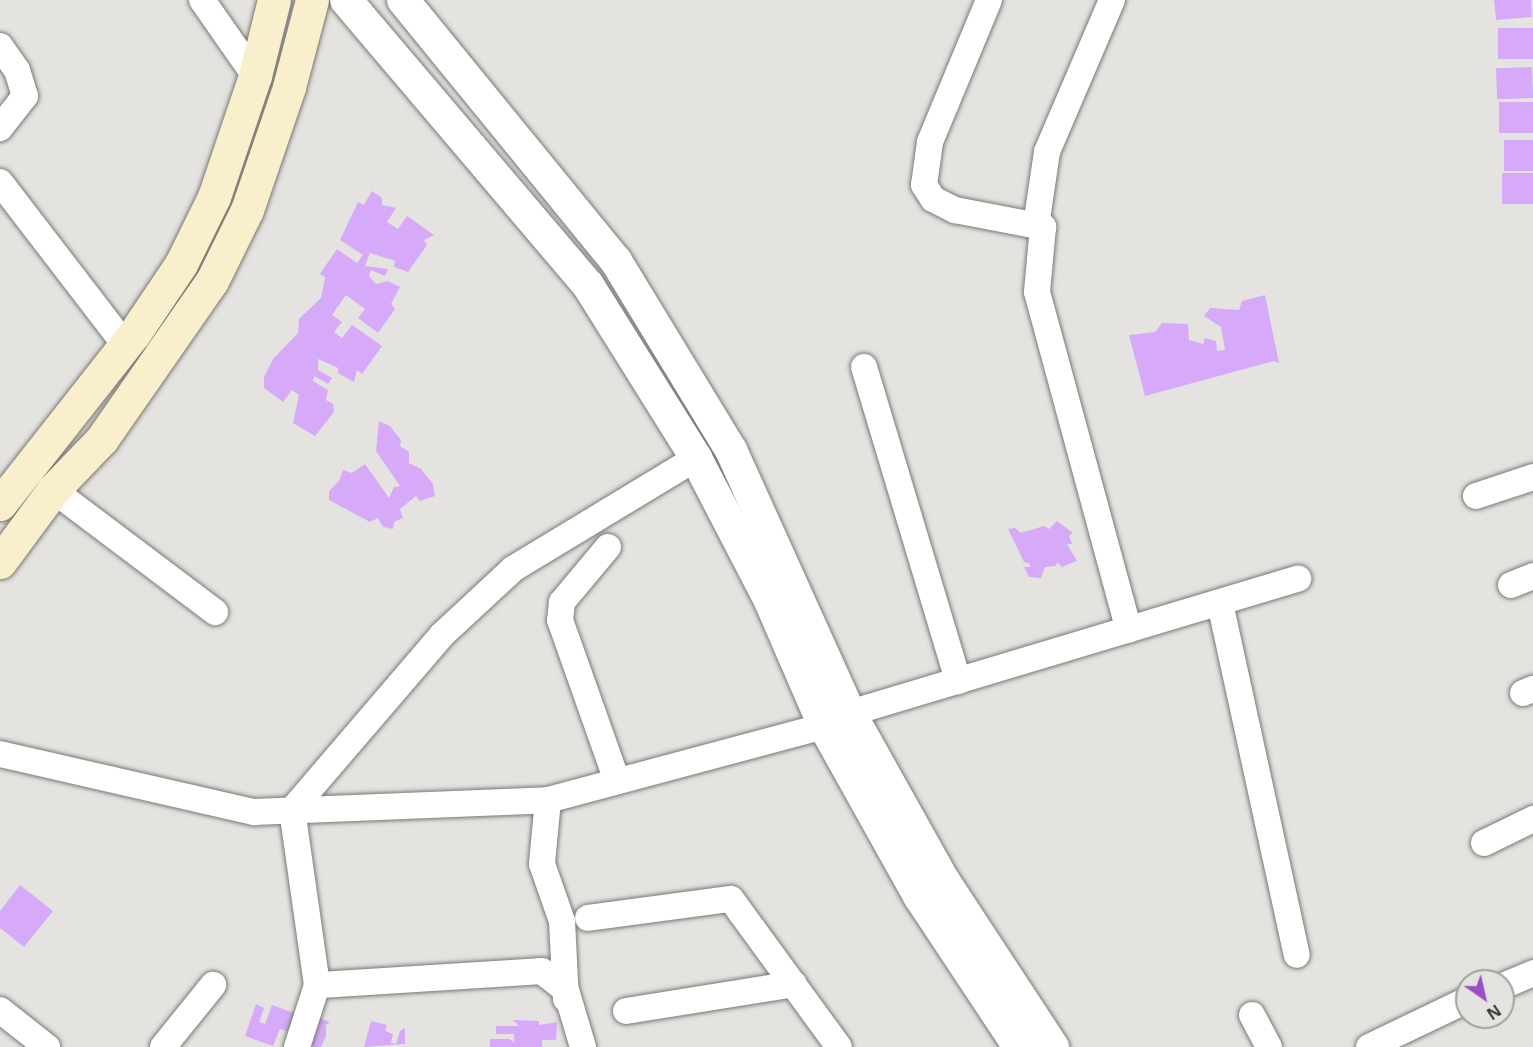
<!DOCTYPE html>
<style>
body{margin:0}
#map{position:relative;width:1533px;height:1047px;overflow:hidden;background:#e5e3df;font-family:"Noto Sans",sans-serif}
div>[style]{position:absolute}
[style*='--x']{left:calc(var(--x)*1px);top:calc(var(--y)*1px);width:calc(var(--w)*1px);rotate:calc(var(--a)*1deg)}
.building>*{inset:0;background:#d6aaf9;transform-origin:0 0}
.roads{filter:drop-shadow(0 0 2px #7a7875) drop-shadow(0 0 2px #7a7875)}
.minor>*{height:26px;margin:-13px;padding:0 13px;transform-origin:13px;border-radius:13px;background:#fff}
.tertiary>*{height:32px;margin:-16px;padding:0 16px;transform-origin:16px;border-radius:16px;background:#fff}
.secondary>*{height:33px;margin:-16.5px;padding:0 16.5px;transform-origin:16.5px;border-radius:16.5px;background:#faefcc}
span{translate:-50% -50%;white-space:nowrap;text-align:center;line-height:1.15;-webkit-text-stroke:5px #e5e3df;paint-order:stroke}
.north{position:absolute;left:1455px;top:969px;width:60px;height:60px;box-sizing:border-box;background:#e5e3df;border:2px solid #a1a09d;border-radius:50%;rotate:146deg;font-size:16px;font-weight:700;line-height:24px;text-align:center;color:#3b3b39}
.north::after{content:'';display:block;margin:auto;width:21px;height:27px;background:#9950c3;clip-path:polygon(50% 0,100% 100%,50% 72%,0 100%)}
</style>
<div id="map">
<div class="building">
<div style="clip-path:polygon(1494px 0,1531px 0,1532px 17px,1496px 20px)"></div>
<div style="left:1533px;top:28px;width:31px;height:35px;rotate:90deg"></div>
<div style="left:1532px;top:67px;width:31px;height:36px;rotate:88deg"></div>
<div style="left:1533px;top:102px;width:31px;height:34px;rotate:90deg"></div>
<div style="left:1533px;top:140px;width:31px;height:29px;rotate:90deg"></div>
<div style="left:1533px;top:173px;width:31px;height:31px;rotate:90deg"></div>
<div style="clip-path:polygon(372px 191px,382px 198px,382px 205px,396px 208px,387px 222px,398px 229px,407px 216px,434px 235px,424px 240px,427px 245px,408px 272px,394px 267px,395px 261px,370px 253px,365px 266px,388px 269px,385px 276px,371px 270px,369px 276px,376px 284px,388px 281px,400px 287px,391px 304px,395px 309px,378px 333px,358px 318px,365px 309px,346px 295px,332px 315px,342px 322px,334px 332px,342px 338px,352px 325px,382px 346px,362px 374px,357px 370px,354px 382px,338px 373px,338px 368px,318px 359px,318px 370px,332px 378px,328px 384px,314px 376px,313px 381px,328px 390px,326px 400px,333px 404px,334px 412px,315px 436px,293px 423px,299px 395px,292px 390px,283px 402px,264px 388px,264px 377px,273px 359px,298px 333px,299px 319px,321px 298px,325px 277px,320px 274px,337px 249px,357px 263px,363px 255px,340px 240px,358px 202px,364px 205px)"></div>
<div style="clip-path:polygon(1265px 295px,1279px 363px,1274px 361px,1145px 396px,1129px 335px,1155px 332px,1162px 323px,1188px 324px,1189px 340px,1203px 344px,1205px 338px,1216px 341px,1217px 351px,1225px 350px,1221px 327px,1204px 316px,1210px 308px,1239px 310px,1242px 301px)"></div>
<div style="clip-path:polygon(379px 421px,390px 426px,401px 440px,400px 446px,409px 452px,409px 463px,421px 469px,433px 484px,435px 496px,420px 501px,416px 496px,400px 509px,403px 518px,394px 522px,393px 529px,383px 527px,378px 518px,370px 522px,329px 500px,329px 491px,339px 481px,343px 470px,352px 473px,365px 464px,389px 498px,394px 487px,400px 486px,376px 451px)"></div>
<div style="clip-path:polygon(1057px 521px,1073px 533px,1069px 536px,1072px 544px,1067px 544px,1077px 561px,1062px 567px,1057px 562px,1056px 566px,1045px 567px,1041px 578px,1029px 577px,1024px 567px,1030px 567px,1030px 564px,1024px 562px,1008px 529px,1015px 528px,1021px 533px,1044px 526px,1049px 529px)"></div>
<div style="clip-path:polygon(20px 885px,53px 911px,24px 947px,0 928px,0 911px)"></div>
<div style="clip-path:polygon(256px 1004px,264px 1008px,259px 1022px,265px 1024px,272px 1005px,297px 1014px,290px 1032px,280px 1029px,273px 1046px,245px 1036px)"></div>
<div style="clip-path:polygon(318px 1018px,330px 1022px,326px 1025px,326px 1036px,321px 1047px,309px 1047px)"></div>
<div style="clip-path:polygon(513px 1020px,539px 1021px,539px 1025px,557px 1022px,556px 1040px,542px 1040px,542px 1047px,490px 1047px,490px 1039px,510px 1039px,514px 1043px,514px 1034px,496px 1034px,496px 1026px,519px 1026px)"></div>
<div style="clip-path:polygon(371px 1021px,387px 1025px,385px 1031px,393px 1034px,391px 1043px,396px 1044px,400px 1031px,405px 1028px,405px 1044px,364px 1047px)"></div>
</div>
<div class="roads">
<div class="minor">
<div style="--x:202;--y:0;--w:93;--a:55.1"></div>
<div style="--x:989;--y:0;--w:154;--a:112.6"></div>
<div style="--x:930;--y:142;--w:43;--a:97.9"></div>
<div style="--x:924;--y:185;--w:17;--a:57"></div>
<div style="--x:933;--y:199;--w:25;--a:27"></div>
<div style="--x:955;--y:210;--w:90;--a:10.9"></div>
<div style="--x:1112;--y:0;--w:165;--a:113.2"></div>
<div style="--x:1047;--y:152;--w:68;--a:98.5"></div>
<div style="--x:1037;--y:219;--w:10;--a:53"></div>
<div style="--x:1043;--y:227;--w:65;--a:95.3"></div>
<div style="--x:1037;--y:292;--w:350;--a:74.8"></div>
<div style="--x:0;--y:46;--w:29;--a:55"></div>
<div style="--x:17;--y:70;--w:27;--a:73"></div>
<div style="--x:25;--y:96;--w:41;--a:128"></div>
<div style="--x:0;--y:182;--w:205;--a:52.5"></div>
<div style="--x:864;--y:367;--w:328;--a:73.3"></div>
<div style="--x:53;--y:490;--w:203;--a:37"></div>
<div style="--x:1476;--y:496;--w:60;--a:-18.4"></div>
<div style="--x:608;--y:547;--w:72;--a:129.9"></div>
<div style="--x:562;--y:602;--w:18;--a:96"></div>
<div style="--x:560;--y:620;--w:171;--a:70.5"></div>
<div style="--x:1511;--y:585;--w:24;--a:-22"></div>
<div style="--x:1220;--y:603;--w:360;--a:77.7"></div>
<div style="--x:1523;--y:693;--w:11;--a:-22"></div>
<div style="--x:0;--y:754;--w:261;--a:12.9"></div>
<div style="--x:254;--y:812;--w:294;--a:-2.3"></div>
<div style="--x:548;--y:800;--w:286;--a:-15"></div>
<div style="--x:824;--y:726;--w:29;--a:-27"></div>
<div style="--x:850;--y:713;--w:468;--a:-16.7"></div>
<div style="--x:548;--y:800;--w:64;--a:95.4"></div>
<div style="--x:542;--y:864;--w:60;--a:70.7"></div>
<div style="--x:562;--y:921;--w:78;--a:87.1"></div>
<div style="--x:1484;--y:843;--w:55;--a:-26.1"></div>
<div style="--x:588;--y:918;--w:144;--a:-7.6"></div>
<div style="--x:731;--y:899;--w:183;--a:53.9"></div>
<div style="--x:1503;--y:986;--w:33;--a:-23"></div>
<div style="--x:0;--y:1010;--w:60;--a:38.2"></div>
<div style="--x:626;--y:1011;--w:170;--a:-9.1"></div>
<div style="--x:1252;--y:1015;--w:36;--a:62"></div>
<div style="--x:163;--y:1047;--w:80;--a:-51.1"></div>
<div style="--x:297;--y:1047;--w:65;--a:-72.1"></div>
<div style="--x:583;--y:1047;--w:59;--a:-106.6"></div>
<div style="--x:566;--y:990;--w:31;--a:-142"></div>
<div style="--x:542;--y:971;--w:225;--a:176.4"></div>
<div style="--x:317;--y:985;--w:177;--a:-98.1"></div>
<div style="--x:292;--y:810;--w:230;--a:-49.4"></div>
<div style="--x:442;--y:635;--w:97;--a:-42.9"></div>
<div style="--x:513;--y:569;--w:214;--a:-31.2"></div>
<div style="--x:1369;--y:1047;--w:109;--a:-25.6"></div>
</div>
<div class="tertiary">
<div style="--x:346;--y:0;--w:374;--a:49.7"></div>
<div style="--x:588;--y:285;--w:204;--a:58"></div>
<div style="--x:696;--y:458;--w:161;--a:62.6"></div>
<div style="--x:770;--y:601;--w:136;--a:66.6"></div>
<div style="--x:824;--y:726;--w:195;--a:60.8"></div>
<div style="--x:919;--y:896;--w:181;--a:56.5"></div>
<div style="--x:403;--y:0;--w:337;--a:50.8"></div>
<div style="--x:616;--y:261;--w:221;--a:58.7"></div>
<div style="--x:731;--y:450;--w:289;--a:65.7"></div>
<div style="--x:850;--y:713;--w:193;--a:60.8"></div>
<div style="--x:944;--y:881;--w:199;--a:56.7"></div>
</div>
<div class="secondary">
<div style="--x:0;--y:504;--w:216;--a:-51.8"></div>
<div style="--x:134;--y:334;--w:84;--a:-56.1"></div>
<div style="--x:181;--y:264;--w:75;--a:-63.8"></div>
<div style="--x:214;--y:197;--w:128;--a:-71.3"></div>
<div style="--x:255;--y:76;--w:78;--a:-76"></div>
<div style="--x:0;--y:562;--w:89;--a:-53.6"></div>
<div style="--x:53;--y:490;--w:71;--a:-46.1"></div>
<div style="--x:102;--y:439;--w:193;--a:-55.2"></div>
<div style="--x:212;--y:281;--w:79;--a:-63.8"></div>
<div style="--x:247;--y:210;--w:130;--a:-71.1"></div>
<div style="--x:289;--y:87;--w:90;--a:-75.2"></div>
</div>
</div>
<div class="north">N</div>
</div>
